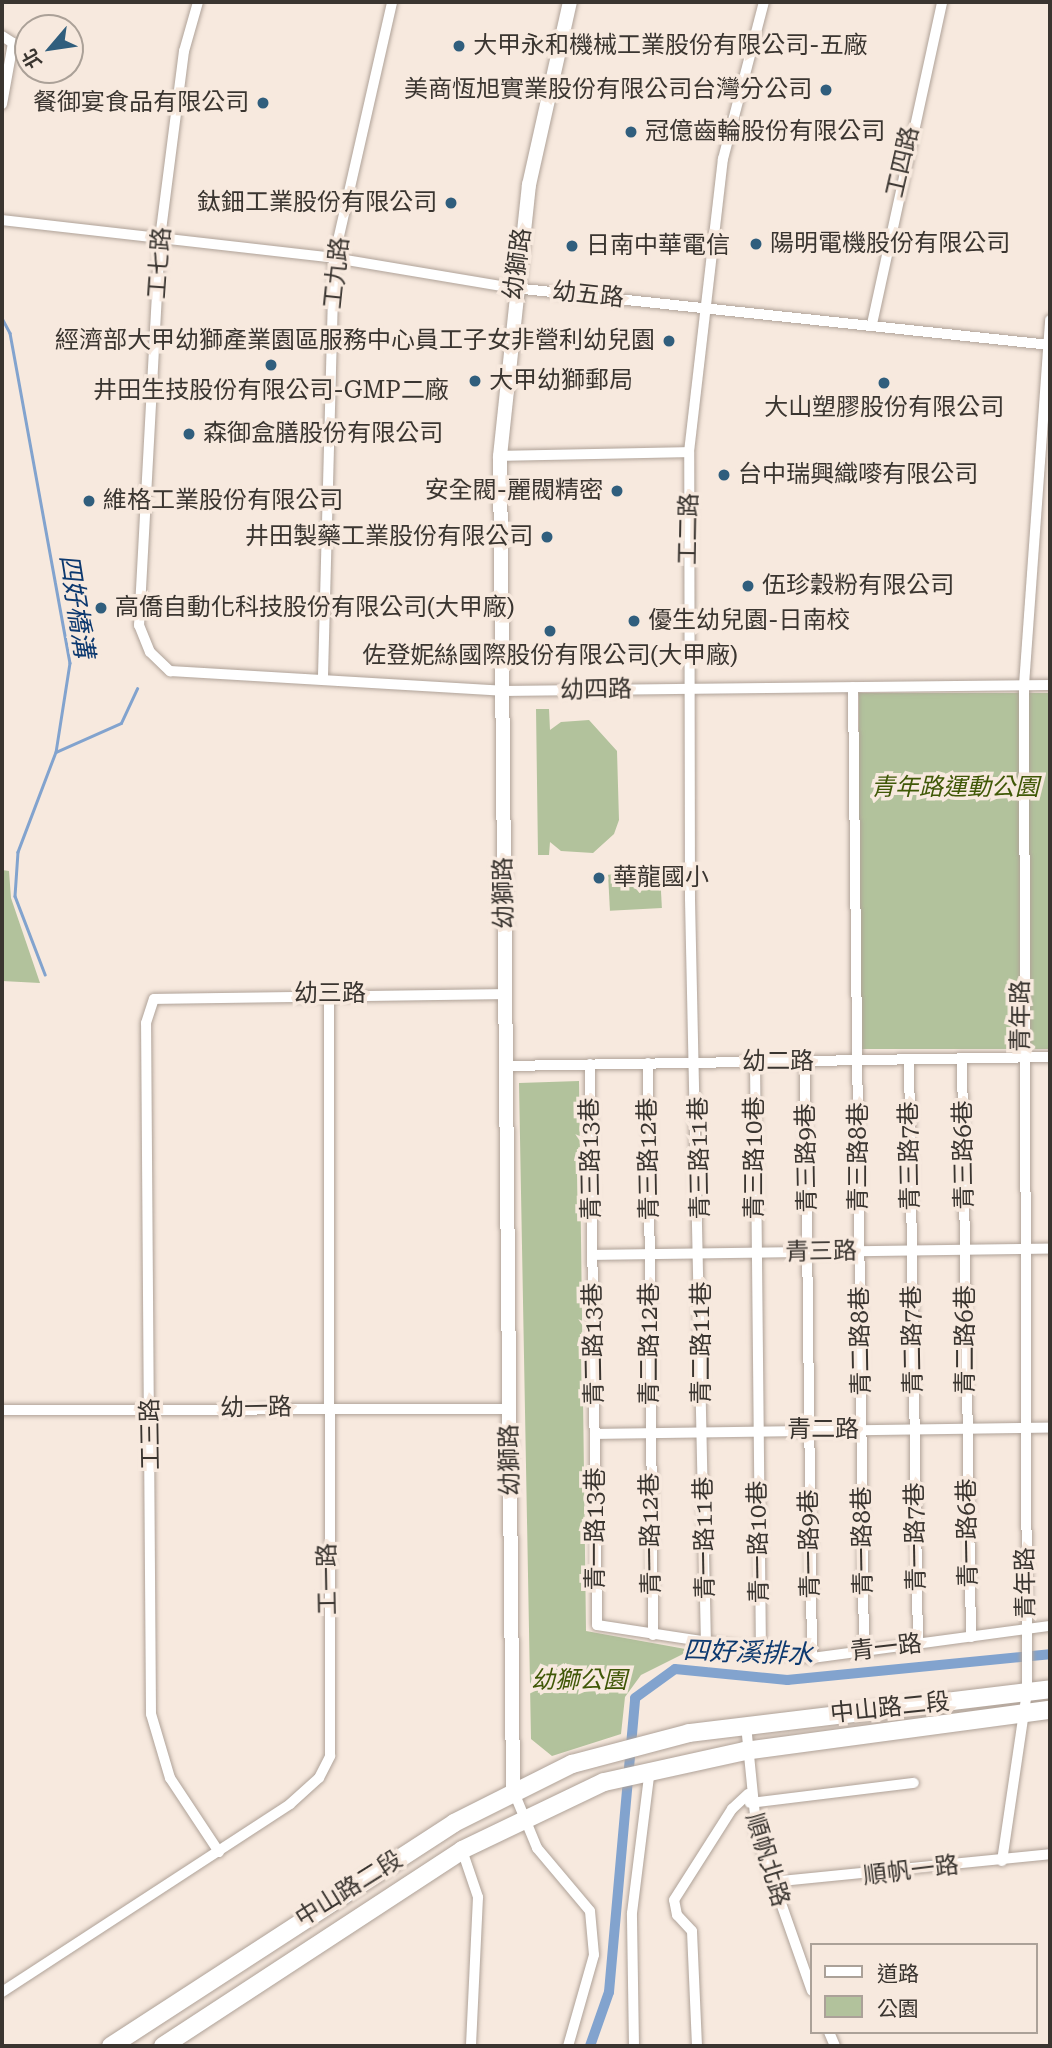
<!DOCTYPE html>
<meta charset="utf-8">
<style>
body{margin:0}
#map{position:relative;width:1052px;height:2048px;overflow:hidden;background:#f7e9de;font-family:"Roboto Serif","Noto Sans TC",serif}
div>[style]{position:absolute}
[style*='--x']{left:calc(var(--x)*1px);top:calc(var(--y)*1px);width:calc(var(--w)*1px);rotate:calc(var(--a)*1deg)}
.green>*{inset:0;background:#b2c29c;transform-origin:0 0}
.stream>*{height:2.5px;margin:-1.25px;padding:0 1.25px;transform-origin:1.25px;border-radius:1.25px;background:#82a3ce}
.canal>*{height:10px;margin:-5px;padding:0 5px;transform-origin:5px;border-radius:5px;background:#82a3ce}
.roads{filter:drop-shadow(0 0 2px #afa298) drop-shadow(0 0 2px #afa298)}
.minor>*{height:10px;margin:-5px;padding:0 5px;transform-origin:5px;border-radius:5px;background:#fff}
.tertiary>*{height:14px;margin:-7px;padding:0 7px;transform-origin:7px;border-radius:7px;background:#fff}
.primary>*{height:18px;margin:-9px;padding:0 9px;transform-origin:9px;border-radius:9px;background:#fff}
.dots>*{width:19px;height:19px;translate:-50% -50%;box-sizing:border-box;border:4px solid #f7e9de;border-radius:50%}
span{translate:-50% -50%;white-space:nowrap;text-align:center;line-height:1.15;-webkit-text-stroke:7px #f7e9de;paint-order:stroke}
.poi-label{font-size:24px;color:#3a3530}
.left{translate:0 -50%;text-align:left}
.right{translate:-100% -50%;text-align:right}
.street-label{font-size:24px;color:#3a3530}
.park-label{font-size:24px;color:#405807;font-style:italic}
.water-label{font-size:26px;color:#0d396f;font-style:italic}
.frame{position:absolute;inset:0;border:4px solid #3a3530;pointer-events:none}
.legend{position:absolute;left:810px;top:1943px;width:228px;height:91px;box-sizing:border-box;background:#f7e9de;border:2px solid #aba198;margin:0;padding:9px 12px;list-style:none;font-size:21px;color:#3a3530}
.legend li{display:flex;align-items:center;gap:14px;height:35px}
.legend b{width:35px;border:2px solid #aba198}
.north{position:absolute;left:14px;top:14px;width:70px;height:70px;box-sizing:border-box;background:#f7e9de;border:2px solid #aba198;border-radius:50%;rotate:241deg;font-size:19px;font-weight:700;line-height:28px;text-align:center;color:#3a3530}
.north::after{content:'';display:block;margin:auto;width:24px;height:32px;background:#305e7d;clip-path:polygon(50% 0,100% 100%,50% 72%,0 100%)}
</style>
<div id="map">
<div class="green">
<div style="left:859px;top:693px;width:191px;height:356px"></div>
<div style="clip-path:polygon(536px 709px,549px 709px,550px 730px,561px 722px,589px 720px,617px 751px,619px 820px,614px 834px,593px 853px,561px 851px,550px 842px,549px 855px,538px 855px)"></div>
<div style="clip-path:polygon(2px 870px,9px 871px,11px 898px,40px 983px,2px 981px)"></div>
<div style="left:660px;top:872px;width:36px;height:52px;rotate:87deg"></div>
<div style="clip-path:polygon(579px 1081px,586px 1631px,691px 1650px,641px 1675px,625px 1697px,621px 1734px,552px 1756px,531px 1739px,519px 1083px)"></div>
</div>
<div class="stream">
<div style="--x:2;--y:318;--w:17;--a:62"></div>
<div style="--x:10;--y:333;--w:335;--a:79.7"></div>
<div style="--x:70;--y:663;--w:90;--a:98.9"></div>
<div style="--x:56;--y:752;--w:107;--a:110.8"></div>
<div style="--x:18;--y:852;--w:44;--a:93.9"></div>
<div style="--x:15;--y:896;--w:84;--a:69"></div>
<div style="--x:56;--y:752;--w:71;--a:-24"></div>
<div style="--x:121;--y:723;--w:38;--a:-65"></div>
</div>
<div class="canal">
<div style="--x:590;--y:2046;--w:57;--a:-70.6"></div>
<div style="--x:609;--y:1992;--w:295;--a:-84.9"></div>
<div style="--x:635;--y:1698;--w:49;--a:-35.9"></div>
<div style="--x:675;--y:1669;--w:113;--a:5.6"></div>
<div style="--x:787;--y:1680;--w:264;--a:-5.6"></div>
</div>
<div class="roads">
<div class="minor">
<div style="--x:198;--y:2;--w:51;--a:105.9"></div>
<div style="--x:184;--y:51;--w:189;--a:97.3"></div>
<div style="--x:160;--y:238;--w:388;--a:93.1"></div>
<div style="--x:139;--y:625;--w:29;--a:68"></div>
<div style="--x:150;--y:652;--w:28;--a:44"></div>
<div style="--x:170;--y:671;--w:333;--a:3.4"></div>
<div style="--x:502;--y:691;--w:548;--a:-0.63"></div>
<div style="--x:2;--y:36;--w:13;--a:32"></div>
<div style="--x:13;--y:43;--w:62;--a:100.2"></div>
<div style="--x:2;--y:220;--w:334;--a:6.5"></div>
<div style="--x:334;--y:258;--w:182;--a:9.5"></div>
<div style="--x:514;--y:288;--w:539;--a:6.07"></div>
<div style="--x:872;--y:324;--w:330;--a:-77.7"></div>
<div style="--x:500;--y:456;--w:189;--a:-1.2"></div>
<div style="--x:323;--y:676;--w:418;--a:-88.5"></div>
<div style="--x:334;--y:258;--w:262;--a:-77.2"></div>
<div style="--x:853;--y:687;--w:964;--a:89.35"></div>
<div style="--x:962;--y:1059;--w:578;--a:89.11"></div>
<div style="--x:909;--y:1060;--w:584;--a:89.12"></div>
<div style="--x:755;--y:1062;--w:591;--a:89.42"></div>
<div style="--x:805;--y:1062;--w:596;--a:89.33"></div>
<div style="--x:648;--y:1063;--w:572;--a:89.5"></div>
<div style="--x:590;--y:1064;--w:561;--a:89.29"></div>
<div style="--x:597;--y:1625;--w:218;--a:8.7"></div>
<div style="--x:812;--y:1658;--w:240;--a:-7.7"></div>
<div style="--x:505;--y:1066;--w:545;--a:-0.95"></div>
<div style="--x:592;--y:1255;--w:458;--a:-0.8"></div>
<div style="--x:2;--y:1410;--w:507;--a:-0.11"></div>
<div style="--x:596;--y:1434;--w:454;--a:-0.8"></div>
<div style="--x:706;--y:1645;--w:746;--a:-91.23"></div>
<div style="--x:690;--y:899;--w:447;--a:-90.1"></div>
<div style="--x:689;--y:452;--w:295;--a:-83.4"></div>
<div style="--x:723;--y:159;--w:162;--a:-75.4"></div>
<div style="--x:746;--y:1725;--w:111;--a:84.3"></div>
<div style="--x:757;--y:1835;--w:165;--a:70.6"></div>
<div style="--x:513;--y:1790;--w:63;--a:67.5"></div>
<div style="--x:537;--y:1848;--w:82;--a:49.9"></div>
<div style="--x:590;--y:1911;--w:44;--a:84.8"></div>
<div style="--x:594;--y:1955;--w:95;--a:105.9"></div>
<div style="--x:750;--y:1803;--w:165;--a:-7"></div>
<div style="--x:462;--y:1850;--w:50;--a:71.2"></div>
<div style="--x:478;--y:1897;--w:149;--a:92.7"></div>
<div style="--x:219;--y:1852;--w:89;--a:-123.5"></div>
<div style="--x:170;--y:1778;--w:67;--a:-106.5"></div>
<div style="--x:151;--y:1714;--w:691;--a:-90.41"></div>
<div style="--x:146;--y:1023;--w:25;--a:-72"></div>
<div style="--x:154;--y:999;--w:352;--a:-0.8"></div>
<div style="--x:1002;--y:1861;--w:171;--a:-81.6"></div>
<div style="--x:1027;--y:1692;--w:1007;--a:-90.17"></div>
<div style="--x:1024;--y:685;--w:366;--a:-85.9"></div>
<div style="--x:771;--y:1882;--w:280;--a:-5.7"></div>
<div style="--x:2;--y:1992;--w:344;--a:-33.1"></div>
<div style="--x:290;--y:1804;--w:39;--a:-42"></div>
<div style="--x:319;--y:1778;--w:25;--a:-63"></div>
<div style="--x:330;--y:1756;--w:762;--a:-90.08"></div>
<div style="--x:829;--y:2032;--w:15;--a:67"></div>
<div style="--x:634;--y:2046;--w:133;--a:-90.9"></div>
<div style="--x:632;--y:1913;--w:145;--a:-82.9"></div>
<div style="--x:697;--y:2046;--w:115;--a:-92.5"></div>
<div style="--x:692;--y:1931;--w:22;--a:-133"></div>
<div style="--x:677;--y:1915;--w:15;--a:-101"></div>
<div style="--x:674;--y:1900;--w:108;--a:-57.5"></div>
<div style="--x:732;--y:1809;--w:22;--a:-43"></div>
</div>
<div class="tertiary">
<div style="--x:513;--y:1790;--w:1334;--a:-90.56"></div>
<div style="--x:500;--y:456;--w:273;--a:-83.9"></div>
<div style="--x:529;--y:185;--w:188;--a:-77.4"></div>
</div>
<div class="primary">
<div style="--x:111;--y:2046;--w:409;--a:-33"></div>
<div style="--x:454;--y:1823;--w:132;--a:-26.6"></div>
<div style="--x:572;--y:1764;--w:121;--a:-14.8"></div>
<div style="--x:689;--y:1733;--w:364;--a:-6.9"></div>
<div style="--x:163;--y:2046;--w:358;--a:-33.2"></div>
<div style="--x:462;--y:1850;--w:157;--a:-25.6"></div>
<div style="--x:604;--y:1782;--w:144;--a:-12.4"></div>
<div style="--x:745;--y:1751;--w:308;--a:-7.7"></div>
</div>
</div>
<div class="dots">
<div style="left:459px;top:46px;background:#305e7d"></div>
<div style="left:826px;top:90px;background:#305e7d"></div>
<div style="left:263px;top:103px;background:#305e7d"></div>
<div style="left:631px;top:132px;background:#305e7d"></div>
<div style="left:451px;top:203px;background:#305e7d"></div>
<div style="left:756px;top:244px;background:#305e7d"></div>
<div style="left:572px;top:246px;background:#305e7d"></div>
<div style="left:669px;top:341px;background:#305e7d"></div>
<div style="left:271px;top:365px;background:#305e7d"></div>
<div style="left:475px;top:381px;background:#305e7d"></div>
<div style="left:884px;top:383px;background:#305e7d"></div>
<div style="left:189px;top:434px;background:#305e7d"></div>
<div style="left:724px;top:475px;background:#305e7d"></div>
<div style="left:617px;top:491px;background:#305e7d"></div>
<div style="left:89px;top:501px;background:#305e7d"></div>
<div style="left:547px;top:537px;background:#305e7d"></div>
<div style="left:748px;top:586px;background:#305e7d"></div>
<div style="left:101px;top:608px;background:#305e7d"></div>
<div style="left:634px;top:621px;background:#305e7d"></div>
<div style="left:550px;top:631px;background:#305e7d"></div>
<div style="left:599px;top:878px;background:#305e7d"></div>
</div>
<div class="poi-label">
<span class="left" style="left:473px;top:46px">大甲永和機械工業股份有限公司-五廠</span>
<span class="right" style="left:812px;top:90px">美商恆旭實業股份有限公司台灣分公司</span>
<span class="right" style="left:249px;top:103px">餐御宴食品有限公司</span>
<span class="left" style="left:645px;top:132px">冠億齒輪股份有限公司</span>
<span class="right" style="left:437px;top:203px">鈦鈿工業股份有限公司</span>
<span class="left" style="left:770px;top:244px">陽明電機股份有限公司</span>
<span class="left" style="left:586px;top:246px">日南中華電信</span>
<span class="right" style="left:655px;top:341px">經濟部大甲幼獅產業園區服務中心員工子女非營利幼兒園</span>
<span class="left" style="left:489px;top:381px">大甲幼獅郵局</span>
<span style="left:271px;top:391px">井田生技股份有限公司-GMP二廠</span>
<span style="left:884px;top:408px">大山塑膠股份有限公司</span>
<span class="left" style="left:203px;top:434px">森御盒膳股份有限公司</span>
<span class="left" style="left:738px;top:475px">台中瑞興織嘜有限公司</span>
<span class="right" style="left:603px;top:491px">安全閥-麗閥精密</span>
<span class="left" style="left:103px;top:501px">維格工業股份有限公司</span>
<span class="right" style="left:533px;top:537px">井田製藥工業股份有限公司</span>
<span class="left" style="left:762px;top:586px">伍珍穀粉有限公司</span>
<span class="left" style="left:115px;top:608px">高僑自動化科技股份有限公司(大甲廠)</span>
<span class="left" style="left:648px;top:621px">優生幼兒園-日南校</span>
<span style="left:550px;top:656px">佐登妮絲國際股份有限公司(大甲廠)</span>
<span class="left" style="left:613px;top:878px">華龍國小</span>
</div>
<div class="street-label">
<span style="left:903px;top:162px;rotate:-77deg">工四路</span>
<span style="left:160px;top:263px;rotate:-86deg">工七路</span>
<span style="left:518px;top:264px;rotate:-82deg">幼獅路</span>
<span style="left:337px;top:273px;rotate:-84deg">工九路</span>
<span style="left:588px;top:295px;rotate:6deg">幼五路</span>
<span style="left:689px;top:529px;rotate:-89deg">工二路</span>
<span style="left:596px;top:690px;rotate:-1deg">幼四路</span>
<span style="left:504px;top:893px;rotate:-91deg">幼獅路</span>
<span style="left:330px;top:994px">幼三路</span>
<span style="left:1021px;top:1016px;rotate:-90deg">青年路</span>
<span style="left:778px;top:1062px">幼二路</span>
<span style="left:964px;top:1155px;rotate:-91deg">青三路6巷</span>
<span style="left:910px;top:1156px;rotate:-91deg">青三路7巷</span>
<span style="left:859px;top:1157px;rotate:-90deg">青三路8巷</span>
<span style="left:700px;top:1158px;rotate:-91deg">青三路11巷</span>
<span style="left:755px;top:1158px;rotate:-90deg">青三路10巷</span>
<span style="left:807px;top:1158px;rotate:-91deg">青三路9巷</span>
<span style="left:591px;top:1159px;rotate:-91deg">青三路13巷</span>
<span style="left:649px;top:1159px;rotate:-91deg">青三路12巷</span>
<span style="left:821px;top:1252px;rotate:-1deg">青三路</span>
<span style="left:913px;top:1340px;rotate:-91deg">青二路7巷</span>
<span style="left:966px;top:1340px;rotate:-90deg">青二路6巷</span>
<span style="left:861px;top:1341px;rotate:-91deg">青二路8巷</span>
<span style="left:702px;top:1343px;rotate:-90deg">青二路11巷</span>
<span style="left:594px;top:1344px;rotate:-91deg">青二路13巷</span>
<span style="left:650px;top:1344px;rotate:-90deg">青二路12巷</span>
<span style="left:256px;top:1408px;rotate:-1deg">幼一路</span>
<span style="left:823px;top:1430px">青二路</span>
<span style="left:151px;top:1434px;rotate:-91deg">工三路</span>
<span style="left:510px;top:1460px;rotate:-91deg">幼獅路</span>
<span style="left:596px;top:1529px;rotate:-90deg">青一路13巷</span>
<span style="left:968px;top:1533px;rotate:-91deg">青一路6巷</span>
<span style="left:651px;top:1534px;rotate:-91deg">青一路12巷</span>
<span style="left:916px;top:1537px;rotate:-91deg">青一路7巷</span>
<span style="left:705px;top:1538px;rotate:-91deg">青一路11巷</span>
<span style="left:863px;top:1541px;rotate:-91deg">青一路8巷</span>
<span style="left:759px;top:1542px;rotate:-91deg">青一路10巷</span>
<span style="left:810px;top:1544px;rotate:-91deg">青一路9巷</span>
<span style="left:328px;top:1579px;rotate:-91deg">工一路</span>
<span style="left:1026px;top:1583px;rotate:-91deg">青年路</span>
<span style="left:886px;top:1648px;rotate:-7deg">青一路</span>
<span style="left:890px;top:1708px;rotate:-6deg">中山路二段</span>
<span style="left:767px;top:1860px;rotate:73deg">順帆北路</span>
<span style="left:911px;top:1871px;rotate:-7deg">順帆一路</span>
<span style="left:349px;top:1889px;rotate:-32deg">中山路二段</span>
</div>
<div class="park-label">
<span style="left:955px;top:788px">青年路運動公園</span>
<span style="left:579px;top:1681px">幼獅公園</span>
</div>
<div class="water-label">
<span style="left:76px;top:606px;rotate:81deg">四好橋溝</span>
<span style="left:748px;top:1653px;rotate:2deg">四好溪排水</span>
</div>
<div class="frame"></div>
<ul class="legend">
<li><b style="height:9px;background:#fff"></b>道路</li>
<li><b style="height:19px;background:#b2c29c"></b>公園</li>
</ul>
<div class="north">北</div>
</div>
